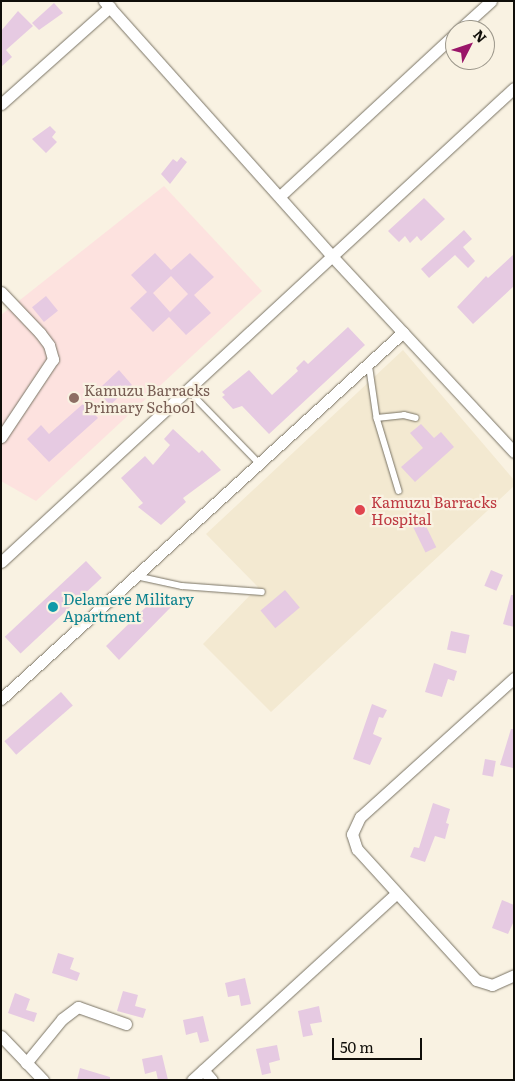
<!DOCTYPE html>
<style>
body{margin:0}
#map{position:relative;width:515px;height:1081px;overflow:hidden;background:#f9f2e2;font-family:Literata,serif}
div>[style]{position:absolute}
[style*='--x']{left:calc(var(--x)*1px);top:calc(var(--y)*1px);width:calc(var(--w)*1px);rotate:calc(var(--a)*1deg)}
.built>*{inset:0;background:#f3e9d1}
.industrial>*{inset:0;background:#fde2df}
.building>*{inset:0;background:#e6cae2;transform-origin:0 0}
.roads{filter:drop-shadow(0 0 1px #797364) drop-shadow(0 0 1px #797364)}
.service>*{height:5.5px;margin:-2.75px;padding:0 2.75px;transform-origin:2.75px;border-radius:2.75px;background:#fff}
.minor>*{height:11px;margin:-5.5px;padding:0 5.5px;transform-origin:5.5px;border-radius:5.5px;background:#fff}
.dots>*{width:14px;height:14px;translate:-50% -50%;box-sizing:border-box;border:2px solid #f9f2e2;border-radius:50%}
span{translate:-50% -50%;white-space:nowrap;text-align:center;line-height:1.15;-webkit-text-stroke:4.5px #f9f2e2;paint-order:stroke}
.education-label{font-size:15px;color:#785e54}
.left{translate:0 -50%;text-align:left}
.health-label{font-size:15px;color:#be3a42}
.culture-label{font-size:15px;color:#0d838f}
.frame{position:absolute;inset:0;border:2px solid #100e09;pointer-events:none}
.north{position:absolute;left:445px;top:20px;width:50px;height:50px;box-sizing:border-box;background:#f9f2e2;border:1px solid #9c978b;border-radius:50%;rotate:49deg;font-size:14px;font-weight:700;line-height:20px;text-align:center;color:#100e09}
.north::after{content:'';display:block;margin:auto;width:18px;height:22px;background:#9a1669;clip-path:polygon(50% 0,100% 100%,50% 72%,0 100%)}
.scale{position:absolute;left:332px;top:1038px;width:90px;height:22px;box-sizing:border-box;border:2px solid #100e09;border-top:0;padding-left:6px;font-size:15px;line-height:18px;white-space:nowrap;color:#100e09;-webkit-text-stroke:4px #f9f2e2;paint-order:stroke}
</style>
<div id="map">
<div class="built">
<div style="clip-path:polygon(403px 350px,514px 480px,514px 486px,271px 712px,203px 644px,258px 587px,206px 534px)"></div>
</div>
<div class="industrial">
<div style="clip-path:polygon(164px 186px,262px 291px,36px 501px,1px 481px,1px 315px)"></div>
</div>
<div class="building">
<div style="clip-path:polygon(54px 3px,63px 13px,39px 30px,32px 23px)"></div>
<div style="clip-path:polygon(18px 11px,33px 26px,6px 50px,12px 57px,1px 67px,1px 31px)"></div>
<div style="clip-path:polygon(50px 126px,56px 132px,52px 137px,57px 142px,46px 153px,32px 139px)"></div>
<div style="clip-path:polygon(181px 157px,187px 162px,170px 184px,161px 174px,173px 159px,177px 162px)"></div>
<div style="clip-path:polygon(424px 198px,445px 219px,421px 241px,417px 236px,410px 243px,405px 236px,399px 242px,388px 231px)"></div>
<div style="clip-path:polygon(464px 230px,472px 239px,463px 247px,475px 261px,468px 268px,455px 255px,429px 278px,421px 269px)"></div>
<div style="clip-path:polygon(evenodd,155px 253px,171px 270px,190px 253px,214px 277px,194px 295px,211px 313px,186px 335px,169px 317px,153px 332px,130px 308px,147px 292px,131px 275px,155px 253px,171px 276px,188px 294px,170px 312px,153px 293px,171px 276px)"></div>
<div style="clip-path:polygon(514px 254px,514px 286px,473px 324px,457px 307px,486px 276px,488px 278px)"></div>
<div style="left:46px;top:296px;width:19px;height:18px;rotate:51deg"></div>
<div style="clip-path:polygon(348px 327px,365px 345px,269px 434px,242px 406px,233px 409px,222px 397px,225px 395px,222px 392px,249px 370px,272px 395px,298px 371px,296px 368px,304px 360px,308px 364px)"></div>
<div style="clip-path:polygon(119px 370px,132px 385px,110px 405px,94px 387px,101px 387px)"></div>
<div style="clip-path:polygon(84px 403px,98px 418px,49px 462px,27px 439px,41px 425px,49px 434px)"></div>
<div style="clip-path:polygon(421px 424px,434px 438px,441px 432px,454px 447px,415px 482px,401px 467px,423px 448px,410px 433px)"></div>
<div style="clip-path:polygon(173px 429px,199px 453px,202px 450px,221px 470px,183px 498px,186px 502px,161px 525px,138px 507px,143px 503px,121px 478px,145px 456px,153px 465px,170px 445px,164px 439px)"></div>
<div style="left:424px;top:522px;width:28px;height:12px;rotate:64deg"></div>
<div style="left:86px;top:561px;width:23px;height:111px;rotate:47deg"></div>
<div style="left:491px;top:570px;width:13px;height:17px;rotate:23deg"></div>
<div style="left:285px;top:590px;width:23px;height:32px;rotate:50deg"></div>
<div style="clip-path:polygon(155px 591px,171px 607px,119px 660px,106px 646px,148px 605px,145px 601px)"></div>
<div style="clip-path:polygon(511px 595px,514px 595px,514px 627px,503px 624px)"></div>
<div style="left:451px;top:631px;width:19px;height:19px;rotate:12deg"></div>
<div style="clip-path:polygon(434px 663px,457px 671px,454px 681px,448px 679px,442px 697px,425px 692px)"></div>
<div style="left:61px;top:692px;width:18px;height:75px;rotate:49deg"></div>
<div style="clip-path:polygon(372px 704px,387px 710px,383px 718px,379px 717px,373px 734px,382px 738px,370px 765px,353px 759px)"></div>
<div style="clip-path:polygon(511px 729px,514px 729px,513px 768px,500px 765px)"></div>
<div style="left:485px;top:759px;width:11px;height:16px;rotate:10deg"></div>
<div style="clip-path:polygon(433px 803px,450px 809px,446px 823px,449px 824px,445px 839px,435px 836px,425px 862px,410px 857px,414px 847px,419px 848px)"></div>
<div style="clip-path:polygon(502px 900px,514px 905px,514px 921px,508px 934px,492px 928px)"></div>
<div style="clip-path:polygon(58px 953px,74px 958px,70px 969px,80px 973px,77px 981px,52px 973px)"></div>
<div style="clip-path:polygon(245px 978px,251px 1004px,241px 1006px,239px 995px,228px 997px,225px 983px)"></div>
<div style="clip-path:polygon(123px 991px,138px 995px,135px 1006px,146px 1009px,143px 1018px,117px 1011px)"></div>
<div style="clip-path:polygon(15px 993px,30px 999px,26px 1010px,37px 1013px,34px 1022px,8px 1013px)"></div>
<div style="clip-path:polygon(319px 1006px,322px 1022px,310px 1024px,313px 1035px,303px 1037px,298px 1011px)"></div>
<div style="clip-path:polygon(203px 1016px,209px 1041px,200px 1043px,197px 1032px,186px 1035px,183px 1020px)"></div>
<div style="clip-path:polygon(277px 1045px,280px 1060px,269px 1063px,271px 1073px,262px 1075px,256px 1049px)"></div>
<div style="clip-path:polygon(162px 1055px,168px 1080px,158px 1080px,156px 1071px,145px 1074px,142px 1059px)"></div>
<div style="clip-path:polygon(80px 1068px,110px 1077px,110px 1080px,77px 1080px)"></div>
</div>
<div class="roads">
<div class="service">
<div style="--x:369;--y:363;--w:56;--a:81.7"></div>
<div style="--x:377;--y:418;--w:76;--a:73.2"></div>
<div style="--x:187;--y:389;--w:103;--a:45.8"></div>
<div style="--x:377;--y:418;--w:27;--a:-6"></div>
<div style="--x:404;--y:415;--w:12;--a:14"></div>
<div style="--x:136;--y:576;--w:47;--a:12.3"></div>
<div style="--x:182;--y:586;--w:80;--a:4.3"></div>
</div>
<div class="minor">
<div style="--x:104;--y:1;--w:339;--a:48.2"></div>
<div style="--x:330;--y:254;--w:270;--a:47.1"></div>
<div style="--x:459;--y:30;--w:43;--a:-42.2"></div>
<div style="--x:1;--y:104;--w:146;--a:-41.7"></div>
<div style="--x:280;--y:196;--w:238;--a:-42.8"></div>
<div style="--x:1;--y:292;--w:57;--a:46.4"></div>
<div style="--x:40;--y:333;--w:15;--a:53"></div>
<div style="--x:49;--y:345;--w:15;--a:74"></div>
<div style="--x:53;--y:359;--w:94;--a:123.7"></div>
<div style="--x:1;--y:562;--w:698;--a:-42.74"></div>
<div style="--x:514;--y:678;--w:207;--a:137.9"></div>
<div style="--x:360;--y:817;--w:19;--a:115"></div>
<div style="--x:352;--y:834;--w:16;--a:72"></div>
<div style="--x:357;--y:849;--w:177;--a:47.7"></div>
<div style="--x:476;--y:980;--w:17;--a:17"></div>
<div style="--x:492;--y:985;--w:24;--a:-24"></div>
<div style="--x:1;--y:699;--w:544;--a:-42.39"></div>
<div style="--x:1;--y:1036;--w:61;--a:46.3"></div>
<div style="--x:26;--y:1063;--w:57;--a:-50.7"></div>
<div style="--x:62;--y:1019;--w:20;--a:-37"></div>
<div style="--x:78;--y:1007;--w:51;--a:19.5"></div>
<div style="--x:203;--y:1070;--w:13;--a:48"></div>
<div style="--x:192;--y:1080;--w:276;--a:-42.4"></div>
</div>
</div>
<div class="dots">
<div style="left:74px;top:398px;background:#8d6e63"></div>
<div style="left:360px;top:510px;background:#e0444e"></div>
<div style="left:53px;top:607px;background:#0f9aa8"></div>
</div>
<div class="education-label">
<span class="left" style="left:84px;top:398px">Kamuzu Barracks<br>Primary School</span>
</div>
<div class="health-label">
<span class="left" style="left:371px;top:510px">Kamuzu Barracks<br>Hospital</span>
</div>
<div class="culture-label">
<span class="left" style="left:63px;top:607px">Delamere Military<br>Apartment</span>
</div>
<div class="frame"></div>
<div class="north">N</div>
<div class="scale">50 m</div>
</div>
